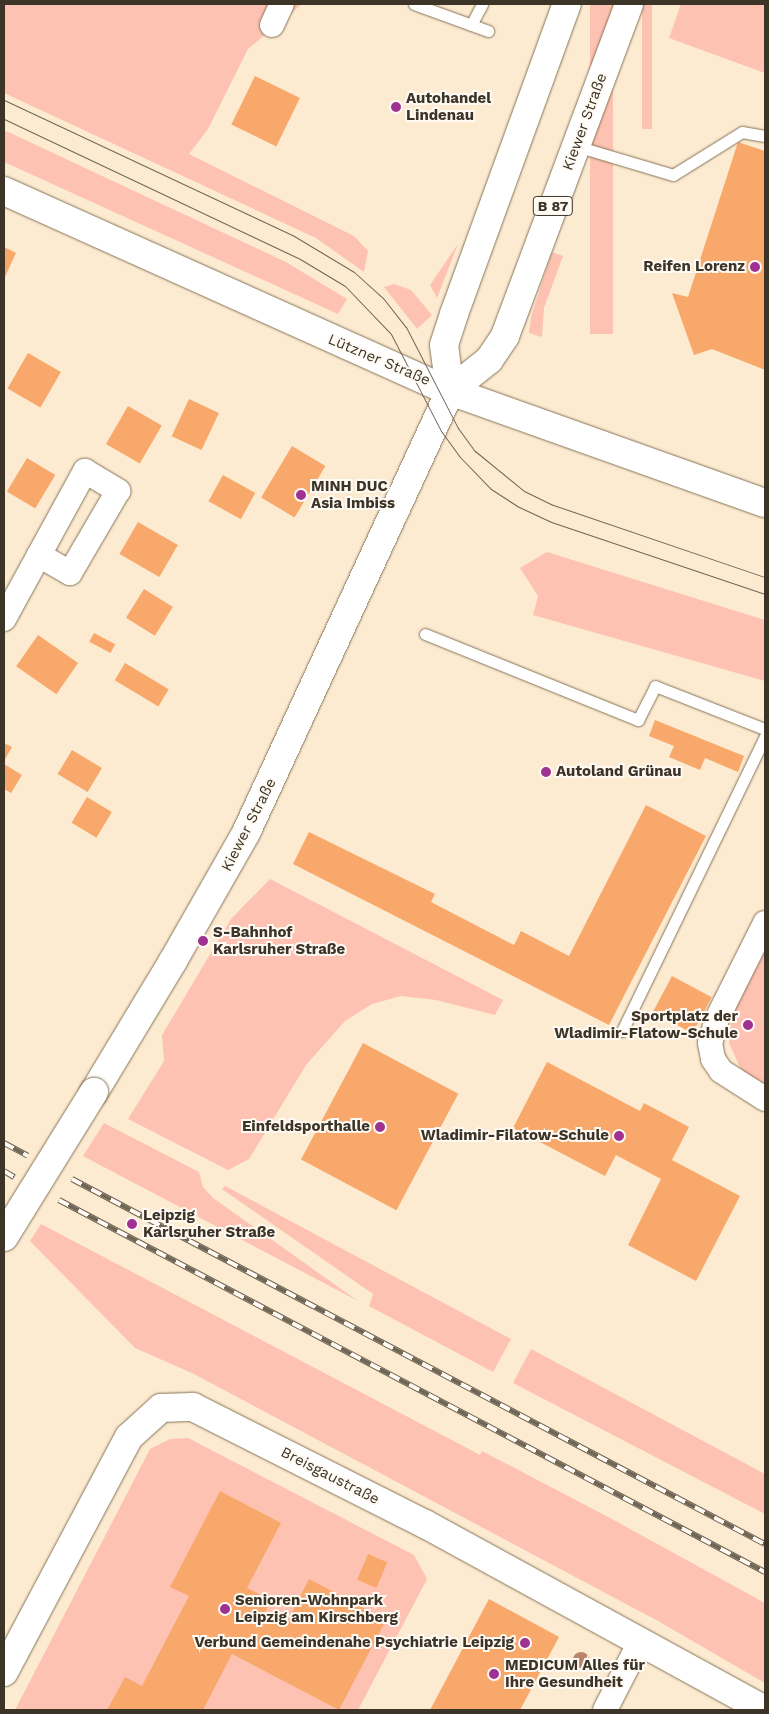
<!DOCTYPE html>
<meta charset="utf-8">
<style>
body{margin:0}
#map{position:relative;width:769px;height:1714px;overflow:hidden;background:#fcebd1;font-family:"Work Sans",sans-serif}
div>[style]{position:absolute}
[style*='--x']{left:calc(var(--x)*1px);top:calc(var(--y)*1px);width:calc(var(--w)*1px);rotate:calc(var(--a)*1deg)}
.green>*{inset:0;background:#fec2b2;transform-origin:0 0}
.building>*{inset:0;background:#f8a86b;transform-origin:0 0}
.roads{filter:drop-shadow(0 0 1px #867356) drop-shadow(0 0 1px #867356)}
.service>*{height:11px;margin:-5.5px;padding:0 5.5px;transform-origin:5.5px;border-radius:5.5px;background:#fff}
.minor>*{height:24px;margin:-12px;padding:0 12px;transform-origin:12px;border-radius:12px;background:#fff}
.tertiary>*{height:28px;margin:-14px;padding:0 14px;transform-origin:14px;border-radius:14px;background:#fff}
.secondary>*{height:28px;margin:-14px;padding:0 14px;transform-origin:14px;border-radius:14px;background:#fff}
.primary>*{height:28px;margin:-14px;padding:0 14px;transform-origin:14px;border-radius:14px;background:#fff}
.tram>*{height:1px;margin:-0.5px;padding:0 0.5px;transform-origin:0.5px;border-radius:0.5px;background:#706655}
.rail>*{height:5.5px;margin-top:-2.75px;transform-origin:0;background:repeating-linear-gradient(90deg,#fffaf4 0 11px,#706655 0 22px);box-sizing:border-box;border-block:1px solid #706655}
.bridges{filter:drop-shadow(0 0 1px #867356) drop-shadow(0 0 1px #867356)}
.tertiary-bridge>*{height:28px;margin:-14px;padding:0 14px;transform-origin:14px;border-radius:14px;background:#fff}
.trees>*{width:16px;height:16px;margin:-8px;border-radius:50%;background:#ba846b}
.dots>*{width:14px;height:14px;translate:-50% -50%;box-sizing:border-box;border:2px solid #fffaf4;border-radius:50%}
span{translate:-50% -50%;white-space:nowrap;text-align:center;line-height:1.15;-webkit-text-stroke:4px #fffaf4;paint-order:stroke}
.shield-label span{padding:1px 4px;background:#fffaf4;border:1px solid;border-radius:4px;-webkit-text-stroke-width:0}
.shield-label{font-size:14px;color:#3c3427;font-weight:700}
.poi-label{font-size:15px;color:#3c3427;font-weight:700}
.left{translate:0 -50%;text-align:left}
.right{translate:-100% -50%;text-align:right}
.street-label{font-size:15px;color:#3c3427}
.frame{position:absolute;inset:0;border:5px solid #3c3427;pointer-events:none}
</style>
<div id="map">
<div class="green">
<div style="clip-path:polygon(4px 4px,302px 4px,248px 49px,208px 129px,189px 154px,354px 236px,368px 251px,364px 272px,316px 238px,4px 93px)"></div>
<div style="left:590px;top:4px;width:23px;height:330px"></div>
<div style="left:642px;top:4px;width:10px;height:125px"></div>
<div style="clip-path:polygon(681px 4px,765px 4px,765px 73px,669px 38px)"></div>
<div style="clip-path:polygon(4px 130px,286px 262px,347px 299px,338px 314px,4px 162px)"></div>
<div style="clip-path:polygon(458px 244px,437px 298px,430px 285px)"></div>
<div style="clip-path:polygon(552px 252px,563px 256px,544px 308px,542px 337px,529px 333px,531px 317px)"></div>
<div style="clip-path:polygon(394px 284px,411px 290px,432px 315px,417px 329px,384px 287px)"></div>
<div style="clip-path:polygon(547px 552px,765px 620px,765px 681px,533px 615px,538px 596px,520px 568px)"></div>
<div style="clip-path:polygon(270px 879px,503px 1000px,495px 1015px,436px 1000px,401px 996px,372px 1004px,345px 1021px,306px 1065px,249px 1159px,228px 1170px,128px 1119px,164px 1061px,162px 1035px,231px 919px)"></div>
<div style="clip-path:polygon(765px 948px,765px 1084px,742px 1072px,729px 1043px,733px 1008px)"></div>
<div style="clip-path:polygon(104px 1123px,199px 1172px,203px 1187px,213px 1198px,358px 1301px,83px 1156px)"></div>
<div style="clip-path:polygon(225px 1186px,511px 1339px,493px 1372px,369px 1306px,373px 1294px,222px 1189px)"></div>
<div style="clip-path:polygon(41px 1224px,465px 1447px,480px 1455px,482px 1451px,610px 1518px,765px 1603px,765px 1683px,658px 1621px,194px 1374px,135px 1348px,30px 1241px)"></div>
<div style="clip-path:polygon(531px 1349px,765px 1474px,765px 1514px,513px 1383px)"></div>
<div style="clip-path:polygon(188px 1438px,414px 1555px,427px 1579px,358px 1710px,15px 1710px,150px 1449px,170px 1439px)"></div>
</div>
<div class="building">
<div style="left:255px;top:76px;width:50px;height:54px;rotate:26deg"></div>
<div style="clip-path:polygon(738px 142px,765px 151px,765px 370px,712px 349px,694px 355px,672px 293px,688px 297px)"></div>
<div style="clip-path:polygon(4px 247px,16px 253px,4px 279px)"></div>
<div style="left:28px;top:353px;width:38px;height:41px;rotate:30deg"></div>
<div style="left:189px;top:399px;width:33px;height:41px;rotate:25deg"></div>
<div style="left:128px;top:406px;width:39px;height:44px;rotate:30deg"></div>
<div style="left:292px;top:446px;width:39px;height:60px;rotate:31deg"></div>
<div style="left:27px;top:458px;width:33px;height:39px;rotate:31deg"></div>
<div style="left:223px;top:475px;width:37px;height:30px;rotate:29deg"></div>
<div style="left:138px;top:522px;width:46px;height:37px;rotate:30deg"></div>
<div style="left:144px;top:589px;width:34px;height:34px;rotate:32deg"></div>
<div style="left:94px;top:633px;width:24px;height:10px;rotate:28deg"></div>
<div style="left:38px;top:635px;width:49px;height:38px;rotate:35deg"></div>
<div style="left:125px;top:663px;width:51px;height:20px;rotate:31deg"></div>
<div style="clip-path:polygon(655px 720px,744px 756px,738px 772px,705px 758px,700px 770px,669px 757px,674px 746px,649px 736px)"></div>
<div style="clip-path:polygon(4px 743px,12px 747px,4px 761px)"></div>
<div style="left:72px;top:750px;width:35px;height:28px;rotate:31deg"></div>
<div style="clip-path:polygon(4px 764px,22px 775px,11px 793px,4px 789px)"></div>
<div style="left:87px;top:797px;width:29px;height:30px;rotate:31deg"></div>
<div style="clip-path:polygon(646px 805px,706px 836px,609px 1025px,293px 864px,309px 832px,435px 894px,431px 902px,514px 945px,521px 931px,569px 956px)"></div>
<div style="left:672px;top:976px;width:45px;height:41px;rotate:28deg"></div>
<div style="left:363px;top:1043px;width:108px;height:132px;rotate:28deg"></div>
<div style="clip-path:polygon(547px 1062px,640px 1111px,644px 1103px,689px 1127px,672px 1160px,740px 1196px,696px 1281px,628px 1245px,661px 1179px,616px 1155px,605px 1176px,513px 1128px)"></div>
<div style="clip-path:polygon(220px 1491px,281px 1523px,247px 1588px,271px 1600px,263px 1617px,284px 1628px,309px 1579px,386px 1620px,339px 1710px,232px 1654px,203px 1710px,107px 1710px,125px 1677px,142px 1686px,189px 1596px,170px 1587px)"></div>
<div style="left:368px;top:1554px;width:21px;height:28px;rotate:23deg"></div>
<div style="clip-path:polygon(489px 1599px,559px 1637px,520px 1710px,430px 1710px)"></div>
</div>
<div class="roads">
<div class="service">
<div style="--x:414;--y:4;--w:79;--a:20"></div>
<div style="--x:471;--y:25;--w:24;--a:-62"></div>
<div style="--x:576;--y:146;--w:101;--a:16.6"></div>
<div style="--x:673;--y:175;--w:81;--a:-31.9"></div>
<div style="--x:742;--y:132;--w:23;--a:10"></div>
<div style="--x:425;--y:634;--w:230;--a:22"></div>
<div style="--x:638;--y:720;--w:38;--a:-63"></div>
<div style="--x:655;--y:686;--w:118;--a:21.4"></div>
<div style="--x:622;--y:1031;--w:328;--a:-64.1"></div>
</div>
<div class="minor">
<div style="--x:272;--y:25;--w:23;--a:-65"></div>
<div style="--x:4;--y:619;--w:169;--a:-61.3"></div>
<div style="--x:85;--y:471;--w:39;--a:31"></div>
<div style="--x:118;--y:491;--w:95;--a:120.3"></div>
<div style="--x:70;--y:573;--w:36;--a:-150"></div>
<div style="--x:765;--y:923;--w:107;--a:116.6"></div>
<div style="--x:717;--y:1019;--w:25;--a:106"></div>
<div style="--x:710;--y:1043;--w:16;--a:79"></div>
<div style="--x:713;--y:1059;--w:14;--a:56"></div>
<div style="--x:721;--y:1071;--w:52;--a:32.5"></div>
<div style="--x:605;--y:1710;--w:76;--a:-62.8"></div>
</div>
<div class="tertiary">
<div style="--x:94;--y:1092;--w:153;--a:-58.9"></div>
<div style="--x:173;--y:961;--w:147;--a:-60.3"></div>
<div style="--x:246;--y:833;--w:487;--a:-65.2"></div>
<div style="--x:4;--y:1672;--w:266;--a:-62"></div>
<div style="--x:129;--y:1437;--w:43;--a:-42.2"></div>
<div style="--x:161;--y:1408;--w:32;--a:-2"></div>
<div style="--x:193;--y:1407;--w:260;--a:26.8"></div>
<div style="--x:425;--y:1524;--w:388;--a:28.7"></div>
</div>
<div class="secondary">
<div style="--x:450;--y:391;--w:334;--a:19.6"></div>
</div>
<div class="primary">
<div style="--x:4;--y:191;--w:489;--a:24.2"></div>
<div style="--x:450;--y:391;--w:50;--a:-38.5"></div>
<div style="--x:489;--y:360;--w:29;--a:-56"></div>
<div style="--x:505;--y:336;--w:354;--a:-69.5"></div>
<div style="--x:450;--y:391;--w:46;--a:-97.4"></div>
<div style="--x:444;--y:345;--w:33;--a:-72"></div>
<div style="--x:454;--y:314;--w:330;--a:-70"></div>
</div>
</div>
<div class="tram">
<div style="--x:4;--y:100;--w:320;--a:25.1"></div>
<div style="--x:294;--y:236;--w:70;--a:31"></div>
<div style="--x:354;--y:272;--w:39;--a:42"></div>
<div style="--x:383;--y:298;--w:37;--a:52"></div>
<div style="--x:406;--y:327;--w:114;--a:62.8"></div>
<div style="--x:458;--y:428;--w:29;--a:54"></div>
<div style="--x:475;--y:451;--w:63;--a:39.2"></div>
<div style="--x:524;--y:491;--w:32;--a:26"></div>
<div style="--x:553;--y:505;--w:224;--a:18.8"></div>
<div style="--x:4;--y:119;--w:327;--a:25.3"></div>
<div style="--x:300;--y:259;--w:52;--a:31"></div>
<div style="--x:345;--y:286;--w:66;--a:46.2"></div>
<div style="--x:391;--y:334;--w:109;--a:62.7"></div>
<div style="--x:441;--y:431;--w:31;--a:54"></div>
<div style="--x:459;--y:456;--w:46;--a:45.9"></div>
<div style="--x:491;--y:489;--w:33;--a:33"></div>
<div style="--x:519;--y:507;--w:35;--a:25"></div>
<div style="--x:551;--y:522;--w:226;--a:18.6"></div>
</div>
<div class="rail">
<div style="--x:4;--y:1143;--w:27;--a:28"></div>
<div style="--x:4;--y:1171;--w:12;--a:31"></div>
<div style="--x:72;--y:1179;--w:783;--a:27.78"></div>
<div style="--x:59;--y:1200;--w:798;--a:27.79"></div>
</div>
<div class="bridges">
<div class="tertiary-bridge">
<div style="--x:4;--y:1237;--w:171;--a:-58.2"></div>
</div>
</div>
<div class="trees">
<div style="left:581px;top:1660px"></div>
</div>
<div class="dots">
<div style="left:396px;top:107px;background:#9f3191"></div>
<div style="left:755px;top:267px;background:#9f3191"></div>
<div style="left:301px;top:495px;background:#9f3191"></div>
<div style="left:546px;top:772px;background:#9f3191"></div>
<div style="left:203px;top:941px;background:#9f3191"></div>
<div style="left:748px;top:1025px;background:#9f3191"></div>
<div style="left:380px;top:1127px;background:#9f3191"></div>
<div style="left:619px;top:1136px;background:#9f3191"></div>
<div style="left:132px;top:1224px;background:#9f3191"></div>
<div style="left:225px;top:1609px;background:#9f3191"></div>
<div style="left:525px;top:1643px;background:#9f3191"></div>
<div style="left:494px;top:1674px;background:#9f3191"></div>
</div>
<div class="shield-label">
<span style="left:553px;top:206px">B 87</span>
</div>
<div class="poi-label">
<span class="left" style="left:406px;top:107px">Autohandel<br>Lindenau</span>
<span class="right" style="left:745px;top:267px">Reifen Lorenz</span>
<span class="left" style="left:311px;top:495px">MINH DUC<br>Asia Imbiss</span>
<span class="left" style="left:556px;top:772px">Autoland Grünau</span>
<span class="left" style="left:213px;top:941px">S-Bahnhof<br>Karlsruher Straße</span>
<span class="right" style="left:738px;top:1025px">Sportplatz der<br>Wladimir-Flatow-Schule</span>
<span class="right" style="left:370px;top:1127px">Einfeldsporthalle</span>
<span class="right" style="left:609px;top:1136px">Wladimir-Filatow-Schule</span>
<span class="left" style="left:143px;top:1224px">Leipzig<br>Karlsruher Straße</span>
<span class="left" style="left:235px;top:1609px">Senioren-Wohnpark<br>Leipzig am Kirschberg</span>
<span class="right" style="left:514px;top:1643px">Verbund Gemeindenahe Psychiatrie Leipzig</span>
<span class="left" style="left:505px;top:1674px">MEDICUM Alles für<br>Ihre Gesundheit</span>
</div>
<div class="street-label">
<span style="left:585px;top:122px;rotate:-70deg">Kiewer Straße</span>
<span style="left:379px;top:360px;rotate:23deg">Lützner Straße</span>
<span style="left:249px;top:825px;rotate:-63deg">Kiewer Straße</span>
<span style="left:330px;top:1476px;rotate:27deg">Breisgaustraße</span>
</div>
<div class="frame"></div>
</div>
